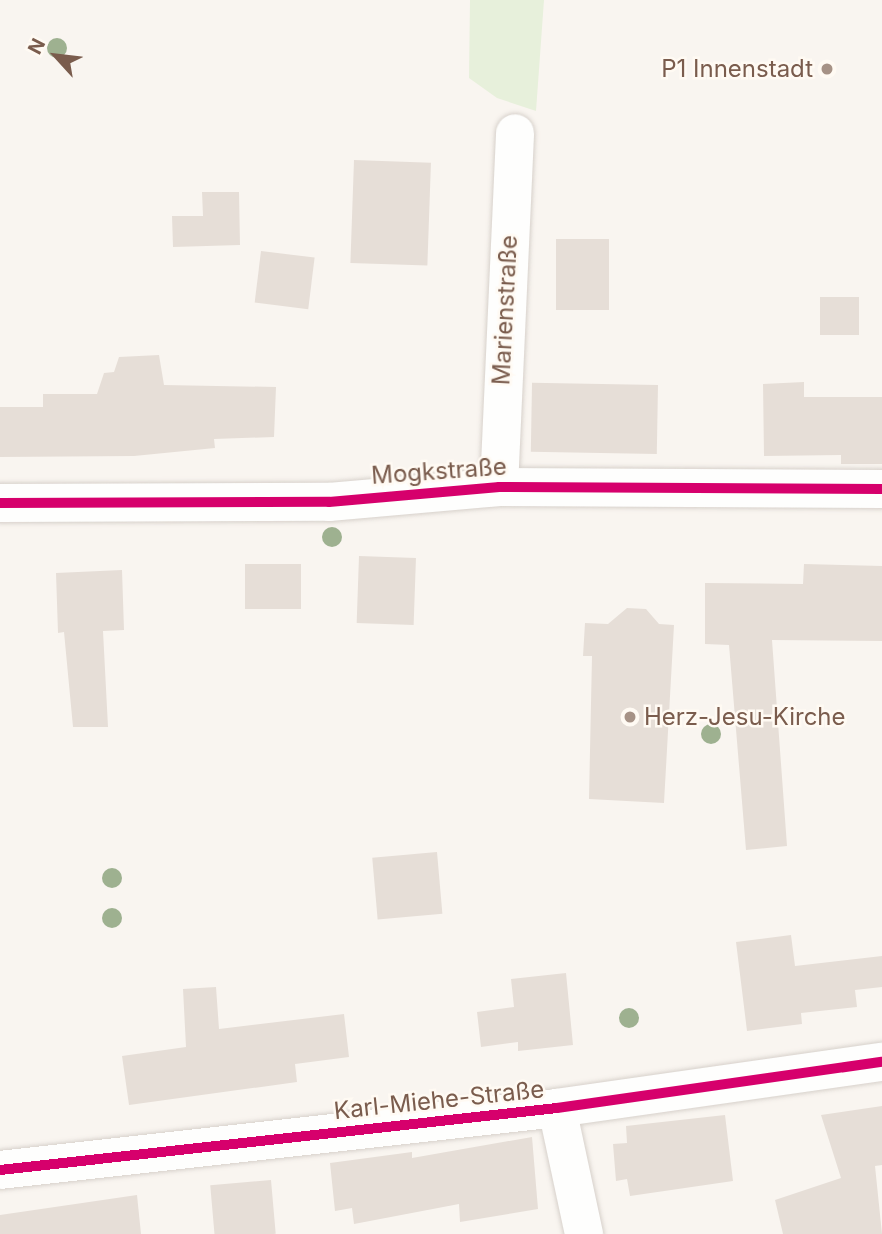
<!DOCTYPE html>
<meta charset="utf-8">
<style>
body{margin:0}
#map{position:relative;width:882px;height:1234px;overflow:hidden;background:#f9f5f0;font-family:Inter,sans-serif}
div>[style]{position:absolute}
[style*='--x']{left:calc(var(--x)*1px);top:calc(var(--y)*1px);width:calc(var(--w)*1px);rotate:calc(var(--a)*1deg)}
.green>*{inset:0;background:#e7f0db}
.building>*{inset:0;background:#e6ded7;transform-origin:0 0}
.roads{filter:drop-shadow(0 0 2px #d7d1cb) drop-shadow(0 0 2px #d7d1cb)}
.minor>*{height:38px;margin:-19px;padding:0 19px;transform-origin:19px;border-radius:19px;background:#fefefd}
.cycleway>*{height:10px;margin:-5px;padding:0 5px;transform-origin:5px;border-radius:5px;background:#d6006c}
.trees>*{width:20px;height:20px;margin:-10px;border-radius:50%;background:#9eb190}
.dots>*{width:19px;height:19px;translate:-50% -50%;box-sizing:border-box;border:4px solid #fffaf3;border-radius:50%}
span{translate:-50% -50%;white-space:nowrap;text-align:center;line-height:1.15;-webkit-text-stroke:5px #fffaf3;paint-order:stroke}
.poi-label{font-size:24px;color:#7a5c4d}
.right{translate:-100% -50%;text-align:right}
.left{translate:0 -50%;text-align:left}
.street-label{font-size:24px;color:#7a5c4d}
.north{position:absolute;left:21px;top:21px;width:70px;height:70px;-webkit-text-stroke:5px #fffaf3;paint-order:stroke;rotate:297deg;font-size:19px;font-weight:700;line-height:28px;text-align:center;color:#7a5c4d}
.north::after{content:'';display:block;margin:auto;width:24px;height:32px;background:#7a5c4d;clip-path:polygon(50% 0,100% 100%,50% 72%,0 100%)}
</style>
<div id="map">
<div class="green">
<div style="clip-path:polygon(470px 0,544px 0,536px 111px,497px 98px,469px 78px)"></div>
</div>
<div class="building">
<div style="left:354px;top:160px;width:77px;height:103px;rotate:2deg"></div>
<div style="clip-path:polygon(202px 192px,239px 192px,240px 245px,173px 247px,172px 216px,203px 216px)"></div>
<div style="left:556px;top:239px;width:53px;height:71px"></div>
<div style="left:261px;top:251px;width:54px;height:52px;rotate:7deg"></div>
<div style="left:820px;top:297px;width:39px;height:38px"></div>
<div style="clip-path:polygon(159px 355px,164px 385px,276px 387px,274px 437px,214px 439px,215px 448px,134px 456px,0 457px,0 407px,43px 407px,43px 394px,97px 394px,104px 373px,114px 372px,119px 357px)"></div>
<div style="clip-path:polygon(804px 382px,804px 397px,882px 397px,882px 464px,841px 464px,841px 455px,764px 456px,763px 384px)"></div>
<div style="left:658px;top:385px;width:69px;height:126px;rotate:91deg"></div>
<div style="left:359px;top:556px;width:57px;height:67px;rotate:2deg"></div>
<div style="left:245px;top:564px;width:56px;height:45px"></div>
<div style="clip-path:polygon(804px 564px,882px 566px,882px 641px,772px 640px,787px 846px,746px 850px,729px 645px,705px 644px,705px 583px,803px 584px)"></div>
<div style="clip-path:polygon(122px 570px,124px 630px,103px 631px,108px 727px,73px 727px,64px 632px,58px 633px,56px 573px)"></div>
<div style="clip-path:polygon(627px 608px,646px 609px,659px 624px,674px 625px,664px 803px,589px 799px,592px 656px,583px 656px,585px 623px,608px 624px)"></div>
<div style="left:437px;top:852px;width:62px;height:65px;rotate:85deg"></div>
<div style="clip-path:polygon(791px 935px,795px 966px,882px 956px,882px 987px,855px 990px,857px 1007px,801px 1013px,802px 1024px,747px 1031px,736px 942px)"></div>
<div style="clip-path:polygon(566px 973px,573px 1045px,518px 1051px,518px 1042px,481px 1047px,477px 1012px,514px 1007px,511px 979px)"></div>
<div style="clip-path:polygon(216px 987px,219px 1029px,344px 1014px,349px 1057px,295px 1064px,297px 1082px,129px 1105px,122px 1056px,186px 1047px,183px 989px)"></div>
<div style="clip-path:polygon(882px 1106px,882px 1165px,875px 1166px,882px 1234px,783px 1234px,775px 1200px,841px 1178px,821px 1115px)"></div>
<div style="clip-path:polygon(725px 1115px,733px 1181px,630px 1196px,627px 1179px,616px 1181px,613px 1144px,627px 1143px,626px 1126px)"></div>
<div style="clip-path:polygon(532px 1137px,538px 1209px,460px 1222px,459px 1204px,354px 1224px,352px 1208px,335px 1211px,330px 1163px,412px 1152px,412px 1158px)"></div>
<div style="left:271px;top:1180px;width:54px;height:61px;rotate:85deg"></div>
<div style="clip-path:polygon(137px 1195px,141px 1234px,0 1234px,0 1215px)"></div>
</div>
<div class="roads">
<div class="minor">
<div style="--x:499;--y:487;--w:354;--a:-87.4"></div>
<div style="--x:0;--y:503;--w:329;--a:-0.2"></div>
<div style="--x:329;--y:502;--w:171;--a:-5"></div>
<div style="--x:499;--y:487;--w:383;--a:0.3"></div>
<div style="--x:557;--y:1108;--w:129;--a:77.9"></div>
<div style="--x:0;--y:1170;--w:560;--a:-6.35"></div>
<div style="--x:557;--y:1108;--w:328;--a:-8.1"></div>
</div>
</div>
<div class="cycleway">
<div style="--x:0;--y:503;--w:329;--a:-0.2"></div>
<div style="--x:329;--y:502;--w:171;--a:-5"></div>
<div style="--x:499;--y:487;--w:383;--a:0.3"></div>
<div style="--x:0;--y:1170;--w:560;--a:-6.35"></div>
<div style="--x:557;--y:1108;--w:328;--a:-8.1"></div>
</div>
<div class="trees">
<div style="left:57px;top:48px"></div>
<div style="left:332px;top:537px"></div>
<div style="left:711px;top:734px"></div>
<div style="left:112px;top:878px"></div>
<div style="left:112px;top:918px"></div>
<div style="left:629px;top:1018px"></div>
</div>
<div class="dots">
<div style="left:827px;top:69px;background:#a69286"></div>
<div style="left:630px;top:717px;background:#a69286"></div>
</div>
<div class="poi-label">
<span class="right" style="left:813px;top:69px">P1 Innenstadt</span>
<span class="left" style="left:644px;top:717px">Herz-Jesu-Kirche</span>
</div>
<div class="street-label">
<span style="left:505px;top:310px;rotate:-87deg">Marienstraße</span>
<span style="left:439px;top:471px;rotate:-4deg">Mogkstraße</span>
<span style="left:439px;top:1100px;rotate:-6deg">Karl-Miehe-Straße</span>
</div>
<div class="north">N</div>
</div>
